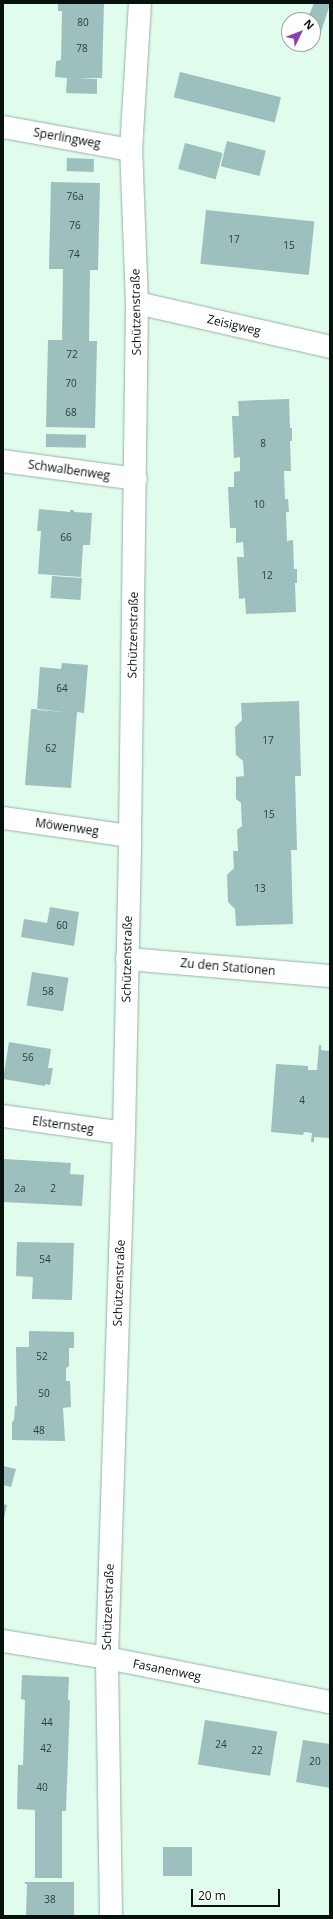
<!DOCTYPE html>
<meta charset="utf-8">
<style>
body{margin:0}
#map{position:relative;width:333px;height:1919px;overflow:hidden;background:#dffced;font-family:"Open Sans",sans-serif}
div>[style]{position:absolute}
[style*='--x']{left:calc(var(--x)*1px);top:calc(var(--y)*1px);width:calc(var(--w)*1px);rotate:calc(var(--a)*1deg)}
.building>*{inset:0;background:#9dbfbd;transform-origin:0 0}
.roads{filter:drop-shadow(0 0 1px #97b2a4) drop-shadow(0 0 1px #97b2a4)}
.street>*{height:22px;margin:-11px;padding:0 11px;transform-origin:11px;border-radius:11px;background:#fff}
span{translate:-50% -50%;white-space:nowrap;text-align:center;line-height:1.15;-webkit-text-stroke:3px #fff;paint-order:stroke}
.number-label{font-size:10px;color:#2c3c39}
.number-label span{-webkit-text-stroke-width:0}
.street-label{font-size:12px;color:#07110d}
.frame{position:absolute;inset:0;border:4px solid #07110d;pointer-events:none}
.north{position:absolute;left:281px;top:12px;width:40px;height:40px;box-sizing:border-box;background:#fff;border:1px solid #9ca09e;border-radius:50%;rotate:47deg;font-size:11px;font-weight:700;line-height:16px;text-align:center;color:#07110d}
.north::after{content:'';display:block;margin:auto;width:14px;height:18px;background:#8841b4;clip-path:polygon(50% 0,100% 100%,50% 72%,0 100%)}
.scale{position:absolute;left:191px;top:1889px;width:89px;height:18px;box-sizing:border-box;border:2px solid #07110d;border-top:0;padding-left:5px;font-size:12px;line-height:14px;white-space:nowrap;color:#07110d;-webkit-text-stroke:3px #fff;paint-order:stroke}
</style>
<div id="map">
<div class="building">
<div style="clip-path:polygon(58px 3px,104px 3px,102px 78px,77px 78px,97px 79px,97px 94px,66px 93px,67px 78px,55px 77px,56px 61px,61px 60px,62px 11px,58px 11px)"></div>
<div style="clip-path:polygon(314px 3px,330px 4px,319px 38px,313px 36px,313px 20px,307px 20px)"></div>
<div style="left:180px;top:72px;width:104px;height:26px;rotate:14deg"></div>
<div style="left:227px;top:141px;width:40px;height:26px;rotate:14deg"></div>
<div style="left:185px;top:143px;width:39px;height:27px;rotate:15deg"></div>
<div style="left:67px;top:158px;width:27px;height:13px;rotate:2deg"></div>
<div style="clip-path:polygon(51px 182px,100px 183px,98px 270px,90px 270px,89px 341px,97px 341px,95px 428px,46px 427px,48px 340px,62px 340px,63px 269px,49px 269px)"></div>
<div style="left:206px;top:210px;width:109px;height:54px;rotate:6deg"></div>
<div style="clip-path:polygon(289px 399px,290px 428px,292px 428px,292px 441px,290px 441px,291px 471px,284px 471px,285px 499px,288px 499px,289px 512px,286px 512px,287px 541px,293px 540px,294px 569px,297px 569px,297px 583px,295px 583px,296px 612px,246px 614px,245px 598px,239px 599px,237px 557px,244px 557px,243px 542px,236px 543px,236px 528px,230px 528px,228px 487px,234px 487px,234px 472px,240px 471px,240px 457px,234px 458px,232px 416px,239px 416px,238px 401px)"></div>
<div style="left:46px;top:434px;width:40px;height:13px;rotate:1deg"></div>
<div style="clip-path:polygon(39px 509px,70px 512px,70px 510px,74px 510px,74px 512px,92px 513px,90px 545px,83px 545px,81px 577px,38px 574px,41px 531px,37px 531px)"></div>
<div style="left:52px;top:576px;width:30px;height:22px;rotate:4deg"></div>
<div style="clip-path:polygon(62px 663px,88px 665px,84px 713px,77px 712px,71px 788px,25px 785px,31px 709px,37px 709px,37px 713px,37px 710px,65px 712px,37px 709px,40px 667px,61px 669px)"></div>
<div style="clip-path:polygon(299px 701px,301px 776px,295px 776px,297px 850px,291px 850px,293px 924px,236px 926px,235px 909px,228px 902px,227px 875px,234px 868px,233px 851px,238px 851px,237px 830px,242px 826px,241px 803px,236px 799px,236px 777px,244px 776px,243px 761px,236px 755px,235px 727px,242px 720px,241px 703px)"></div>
<div style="clip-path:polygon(50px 907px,79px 912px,74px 946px,21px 937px,24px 919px,47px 923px)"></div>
<div style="left:32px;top:972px;width:37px;height:34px;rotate:9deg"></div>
<div style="clip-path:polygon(9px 1042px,51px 1049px,48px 1068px,53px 1068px,50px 1085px,45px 1084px,45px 1086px,3px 1079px)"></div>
<div style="clip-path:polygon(319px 1045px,321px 1045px,321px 1050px,330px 1051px,330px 1138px,314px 1137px,314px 1142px,311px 1142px,312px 1133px,304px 1132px,303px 1135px,271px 1132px,276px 1064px,308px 1066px,308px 1070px,317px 1070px)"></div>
<div style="clip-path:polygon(4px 1159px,71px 1163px,70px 1174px,84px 1175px,82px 1206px,3px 1202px)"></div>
<div style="clip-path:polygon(17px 1242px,74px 1243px,72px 1300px,32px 1299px,33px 1277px,16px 1276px)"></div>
<div style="clip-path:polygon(29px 1331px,74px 1332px,74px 1348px,69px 1348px,69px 1366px,66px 1368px,66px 1381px,70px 1381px,71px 1407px,63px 1408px,65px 1441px,12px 1440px,12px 1422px,14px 1420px,15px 1406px,17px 1406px,16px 1347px,29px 1347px)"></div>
<div style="clip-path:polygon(3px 1466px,16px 1469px,11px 1487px,3px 1485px)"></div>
<div style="clip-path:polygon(3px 1504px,7px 1505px,4px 1518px,3px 1518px)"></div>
<div style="clip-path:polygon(22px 1675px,69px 1677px,68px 1699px,70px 1701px,66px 1811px,62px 1811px,62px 1878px,35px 1878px,35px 1810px,17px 1809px,18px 1765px,23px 1765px,25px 1700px,21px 1699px)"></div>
<div style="left:205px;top:1720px;width:73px;height:45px;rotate:9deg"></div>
<div style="clip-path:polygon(303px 1740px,330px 1744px,330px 1788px,296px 1782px)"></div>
<div style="left:163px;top:1847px;width:29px;height:29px"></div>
<div style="clip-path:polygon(25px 1882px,74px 1882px,74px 1916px,26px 1916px,27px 1884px,25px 1884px)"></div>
</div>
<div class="roads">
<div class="street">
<div style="--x:3;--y:127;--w:130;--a:10.2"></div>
<div style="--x:137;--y:303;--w:198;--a:12.8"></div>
<div style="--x:3;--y:461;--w:134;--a:7.7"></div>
<div style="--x:3;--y:818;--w:128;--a:8.1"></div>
<div style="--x:127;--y:959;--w:204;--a:4.8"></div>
<div style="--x:3;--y:1116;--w:122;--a:8"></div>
<div style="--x:3;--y:1641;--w:105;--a:9.3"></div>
<div style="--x:107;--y:1658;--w:227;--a:11.2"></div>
<div style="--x:111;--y:1916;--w:258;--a:-90.9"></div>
<div style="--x:107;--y:1658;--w:525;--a:-88.15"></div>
<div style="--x:124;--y:1133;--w:297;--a:-88.8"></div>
<div style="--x:130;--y:836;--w:533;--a:-89.25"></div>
<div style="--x:137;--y:303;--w:153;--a:-92.2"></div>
<div style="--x:131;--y:150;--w:147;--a:-86.5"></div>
</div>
</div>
<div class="number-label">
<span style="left:83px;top:23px">80</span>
<span style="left:82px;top:49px">78</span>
<span style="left:75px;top:197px">76a</span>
<span style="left:75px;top:226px">76</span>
<span style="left:234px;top:240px">17</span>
<span style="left:289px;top:246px">15</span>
<span style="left:74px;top:255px">74</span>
<span style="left:72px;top:355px">72</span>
<span style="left:71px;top:384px">70</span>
<span style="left:71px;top:413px">68</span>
<span style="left:263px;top:444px">8</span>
<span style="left:259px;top:505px">10</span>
<span style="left:66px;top:538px">66</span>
<span style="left:267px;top:576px">12</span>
<span style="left:62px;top:689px">64</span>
<span style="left:268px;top:741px">17</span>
<span style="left:51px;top:749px">62</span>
<span style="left:269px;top:815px">15</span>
<span style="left:260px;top:889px">13</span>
<span style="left:62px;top:926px">60</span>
<span style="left:48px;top:992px">58</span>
<span style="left:28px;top:1058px">56</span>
<span style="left:302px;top:1101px">4</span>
<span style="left:20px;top:1189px">2a</span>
<span style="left:53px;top:1189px">2</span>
<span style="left:45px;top:1260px">54</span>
<span style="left:42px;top:1357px">52</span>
<span style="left:44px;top:1394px">50</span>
<span style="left:39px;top:1431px">48</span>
<span style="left:47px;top:1723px">44</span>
<span style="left:221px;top:1745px">24</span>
<span style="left:46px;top:1749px">42</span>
<span style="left:257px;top:1751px">22</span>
<span style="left:315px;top:1762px">20</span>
<span style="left:42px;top:1788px">40</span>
<span style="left:50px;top:1900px">38</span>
</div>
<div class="street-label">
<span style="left:67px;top:138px;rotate:10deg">Sperlingweg</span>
<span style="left:136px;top:312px;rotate:-91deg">Schützenstraße</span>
<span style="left:234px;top:325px;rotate:13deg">Zeisigweg</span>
<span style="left:69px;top:470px;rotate:8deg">Schwalbenweg</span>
<span style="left:133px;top:635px;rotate:-89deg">Schützenstraße</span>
<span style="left:67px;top:827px;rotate:8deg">Möwenweg</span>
<span style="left:127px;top:959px;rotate:-89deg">Schützenstraße</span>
<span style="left:228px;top:967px;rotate:5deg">Zu den Stationen</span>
<span style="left:63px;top:1125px;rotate:8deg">Elsternsteg</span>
<span style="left:119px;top:1283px;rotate:-88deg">Schützenstraße</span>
<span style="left:108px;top:1607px;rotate:-88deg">Schützenstraße</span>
<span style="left:167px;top:1670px;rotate:11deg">Fasanenweg</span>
</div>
<div class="frame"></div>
<div class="north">N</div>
<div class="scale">20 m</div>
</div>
